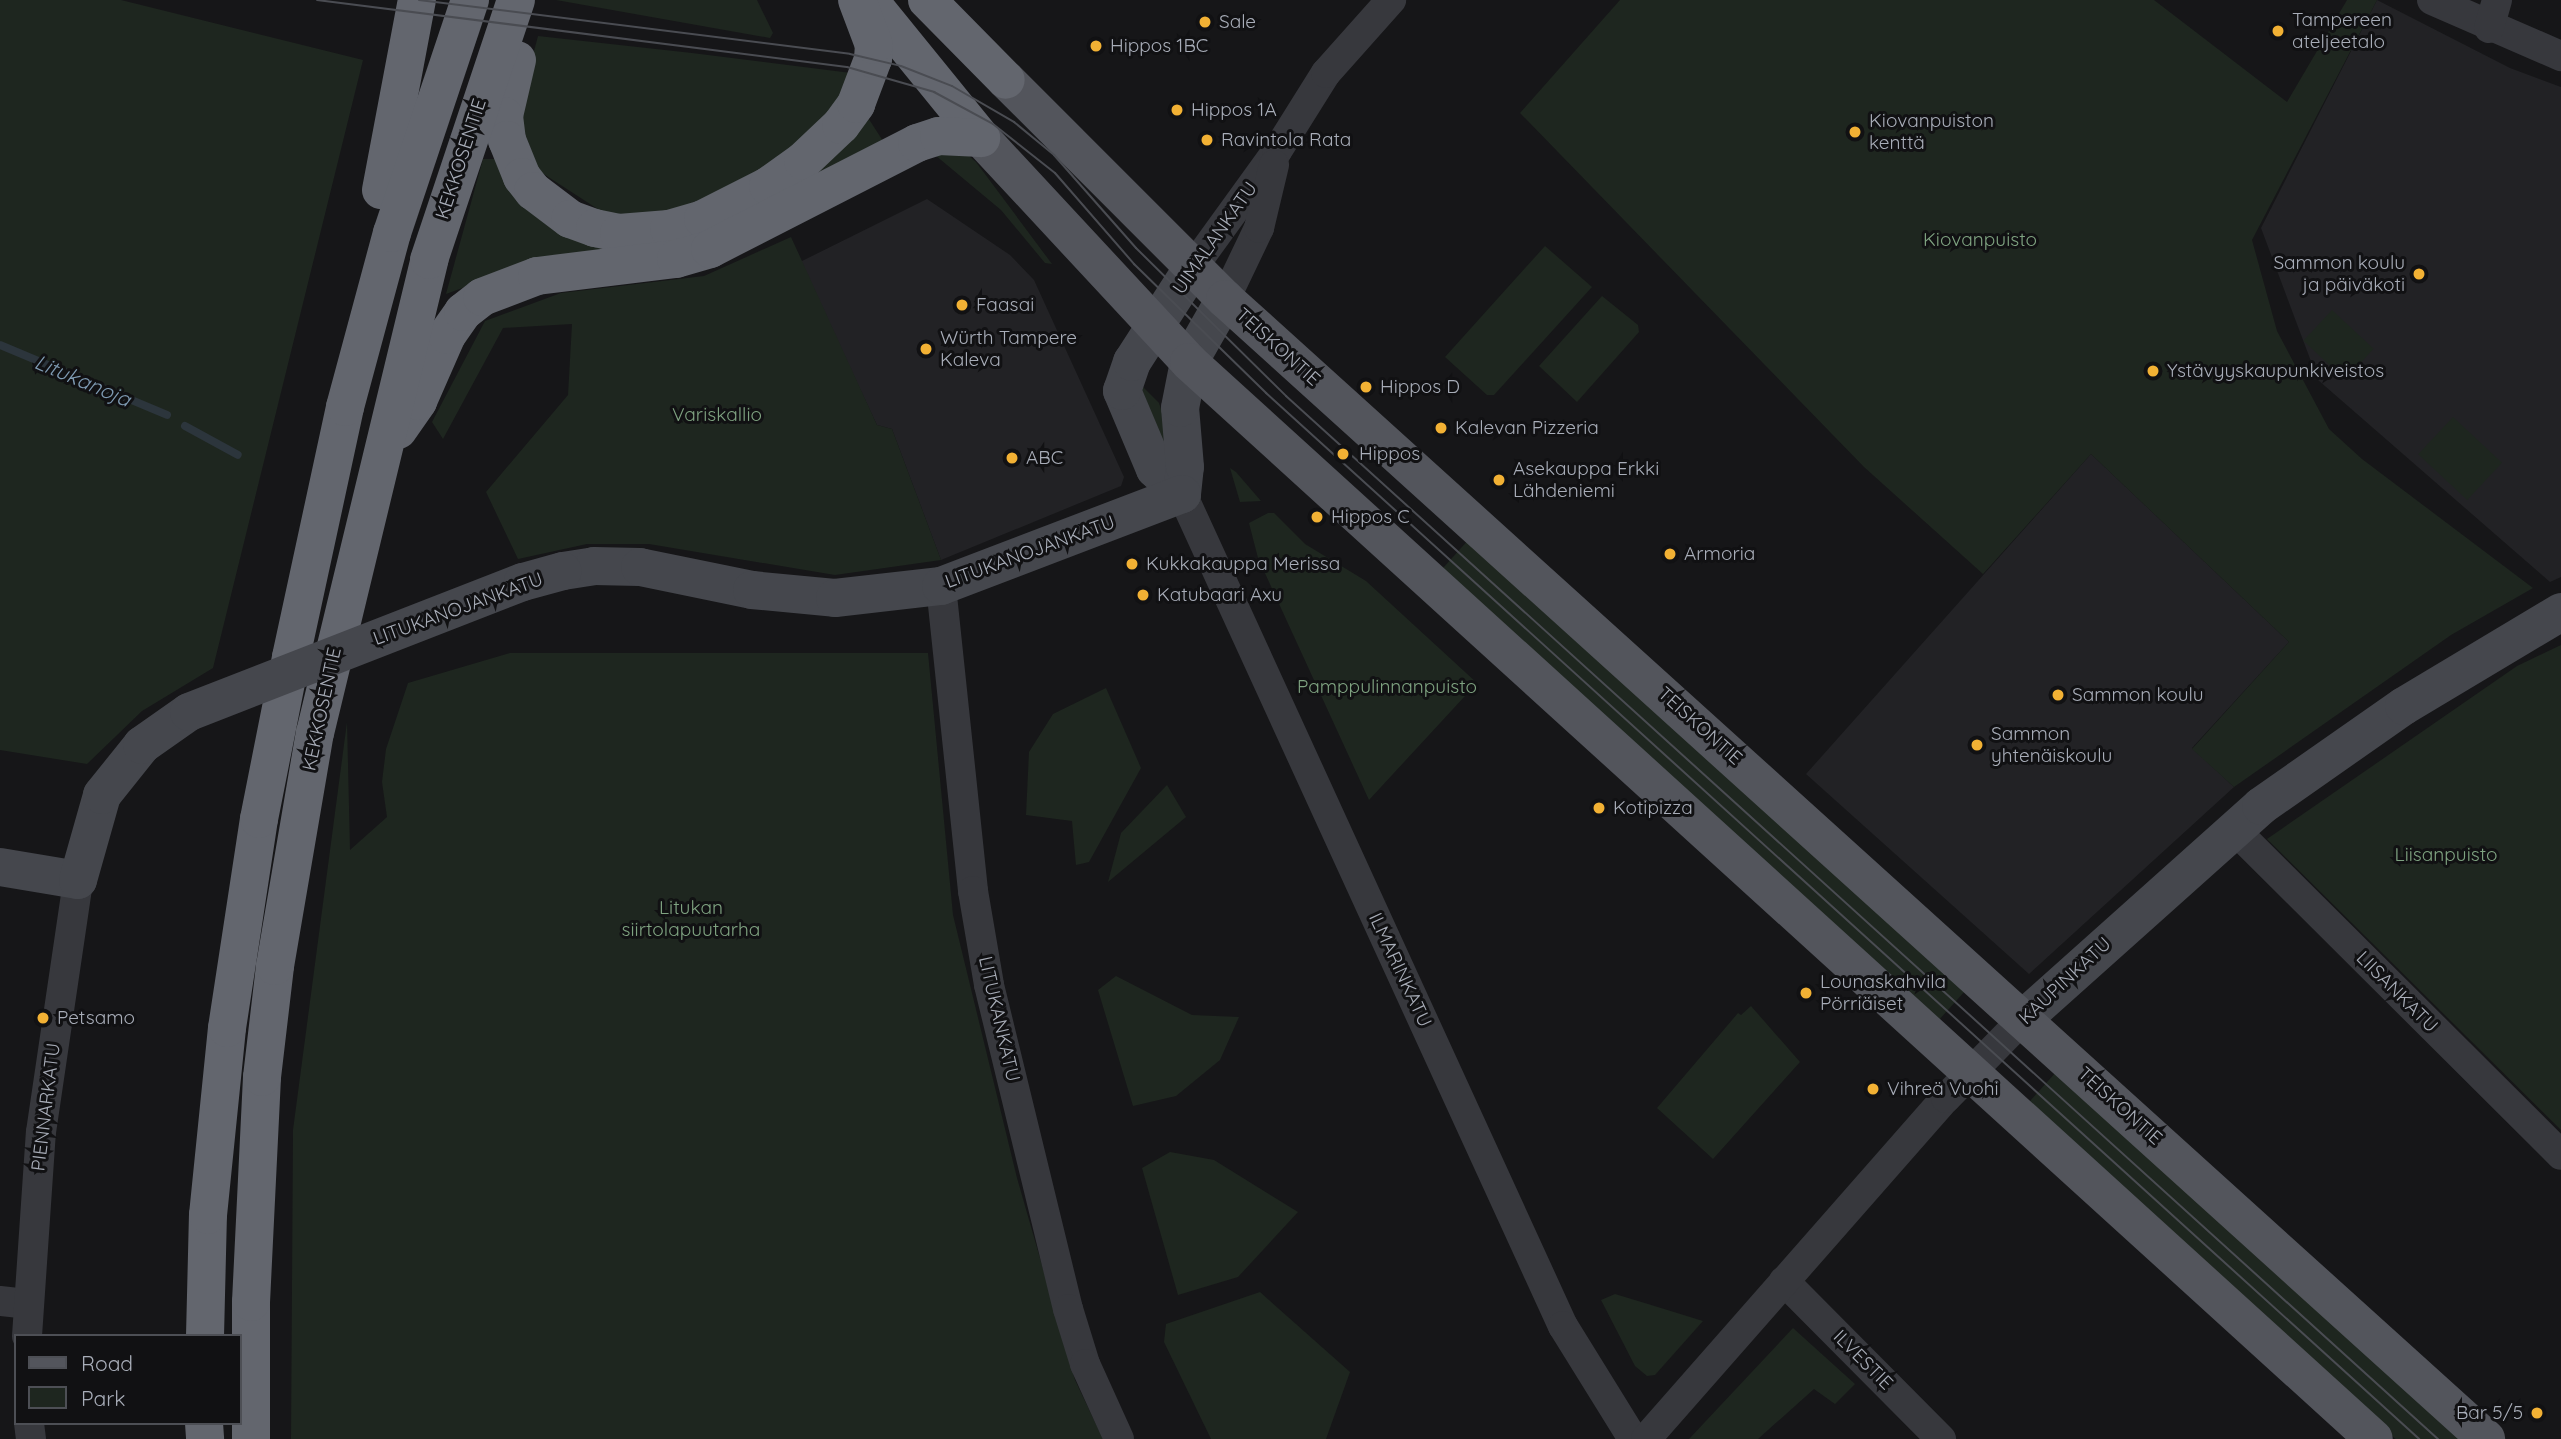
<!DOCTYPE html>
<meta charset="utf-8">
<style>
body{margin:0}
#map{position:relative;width:2561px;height:1439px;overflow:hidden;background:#161618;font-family:Quicksand,sans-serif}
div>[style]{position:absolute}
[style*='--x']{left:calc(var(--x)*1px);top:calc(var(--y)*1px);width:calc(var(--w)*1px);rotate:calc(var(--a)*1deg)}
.built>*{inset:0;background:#222225}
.green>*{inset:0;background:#1e261f;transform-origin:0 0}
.stream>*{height:8px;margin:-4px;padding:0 4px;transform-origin:4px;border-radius:4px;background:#2c353c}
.street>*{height:30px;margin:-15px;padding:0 15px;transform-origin:15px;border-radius:15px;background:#37383d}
.secondary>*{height:38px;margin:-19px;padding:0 19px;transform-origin:19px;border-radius:19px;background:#45474d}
.primary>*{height:38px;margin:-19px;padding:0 19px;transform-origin:19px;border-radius:19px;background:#53555c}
.highway>*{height:38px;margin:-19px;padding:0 19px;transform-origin:19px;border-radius:19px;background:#63666e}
.tram>*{height:2px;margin:-1px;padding:0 1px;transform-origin:1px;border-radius:1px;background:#4a4c52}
.secondary-bridge>*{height:38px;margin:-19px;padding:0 19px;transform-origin:19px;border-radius:19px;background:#45474d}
.dots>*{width:19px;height:19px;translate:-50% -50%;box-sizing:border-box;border:4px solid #111113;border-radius:50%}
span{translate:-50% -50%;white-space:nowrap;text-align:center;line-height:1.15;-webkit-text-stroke:6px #111113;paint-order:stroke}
.poi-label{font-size:19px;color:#a8adb8}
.left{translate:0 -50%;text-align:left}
.right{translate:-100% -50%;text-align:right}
.street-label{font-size:19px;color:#a8adb8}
.park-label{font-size:19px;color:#7fa381}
.water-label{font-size:21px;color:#7f9bb3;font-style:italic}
.legend{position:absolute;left:14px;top:1334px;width:228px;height:91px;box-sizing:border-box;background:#111113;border:2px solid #4d4f55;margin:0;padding:9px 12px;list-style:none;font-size:21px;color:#a8adb8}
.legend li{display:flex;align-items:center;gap:14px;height:35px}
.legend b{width:35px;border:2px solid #4d4f55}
</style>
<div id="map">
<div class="built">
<div style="clip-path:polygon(2377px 0,2510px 68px,2561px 87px,2561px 577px,2550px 582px,2318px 380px,2261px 228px)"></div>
<div style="clip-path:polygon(927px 199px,1010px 255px,1034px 280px,1124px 477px,1121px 486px,941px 560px,892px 429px,877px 425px,800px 262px)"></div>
<div style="clip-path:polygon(2091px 454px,2289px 642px,2192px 748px,2234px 787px,2029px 974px,1806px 774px)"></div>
</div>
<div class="green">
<div style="clip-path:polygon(0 0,121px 0,363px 60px,213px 668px,142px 711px,87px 764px,0 750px)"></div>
<div style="clip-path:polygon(556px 0,757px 0,773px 33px,770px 38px)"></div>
<div style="clip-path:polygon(1620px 0,2154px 0,2287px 102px,2347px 0,2377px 0,2252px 240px,2277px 331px,2329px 429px,2362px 459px,2533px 588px,2451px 635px,2234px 787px,2192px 749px,2289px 642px,2091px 454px,1983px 574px,1864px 467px,1520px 113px)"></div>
<div style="clip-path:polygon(538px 36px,692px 53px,859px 74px,846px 98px,791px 152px,756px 176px,659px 218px,607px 215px,539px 171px,522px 126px,523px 93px)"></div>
<div style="clip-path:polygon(863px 110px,883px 141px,721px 230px,651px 253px,517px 268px,446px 294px,483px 159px,498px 159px,510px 188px,539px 214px,578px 238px,618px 245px,655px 241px,695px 230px,776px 191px,817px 160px)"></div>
<div style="clip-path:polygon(929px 150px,962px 150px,976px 162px,1052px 264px,1045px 263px,1001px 210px)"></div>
<div style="clip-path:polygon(791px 237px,877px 425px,892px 429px,941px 560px,835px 575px,649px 544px,587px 544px,518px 559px,486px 492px,568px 395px,572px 324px,503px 328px,443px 439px,432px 422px,485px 321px,561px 293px,704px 276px)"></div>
<div style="clip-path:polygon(1545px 246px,1592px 287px,1494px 395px,1487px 395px,1445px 357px)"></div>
<div style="clip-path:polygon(1602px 296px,1638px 325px,1639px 332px,1577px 402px,1539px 366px)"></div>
<div style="left:2332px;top:310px;width:57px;height:42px;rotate:43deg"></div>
<div style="clip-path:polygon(1142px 386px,1159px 403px,1178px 461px,1146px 428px)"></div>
<div style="left:2453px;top:417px;width:67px;height:51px;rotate:43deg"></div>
<div style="clip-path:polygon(1230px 468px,1236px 472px,1261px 501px,1240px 502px)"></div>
<div style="clip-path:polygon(1268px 513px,1274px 513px,1305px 544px,1366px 581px,1477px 683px,1369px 800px,1258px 558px,1249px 523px)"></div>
<div style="left:1470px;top:538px;width:671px;height:46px;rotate:42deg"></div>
<div style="clip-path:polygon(2561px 645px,2561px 1130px,2267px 839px,2517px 666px)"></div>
<div style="clip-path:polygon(510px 653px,928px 653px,953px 915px,1017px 1178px,1075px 1380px,1103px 1439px,291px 1439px,293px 1130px,347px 722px,350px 850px,387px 817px,382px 782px,386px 749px,408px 683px)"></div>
<div style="clip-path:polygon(1106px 688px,1141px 768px,1089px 862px,1076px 865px,1072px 821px,1026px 815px,1029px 752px,1053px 714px)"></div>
<div style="clip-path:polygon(1167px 785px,1186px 817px,1108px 882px,1121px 833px)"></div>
<div style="clip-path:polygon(1116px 976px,1192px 1015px,1239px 1017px,1220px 1060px,1176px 1096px,1133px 1106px,1098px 990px)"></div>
<div style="clip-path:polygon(1751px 1006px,1800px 1062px,1713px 1159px,1657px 1108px,1738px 1013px,1741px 1015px)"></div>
<div style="left:2057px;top:1071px;width:548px;height:47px;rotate:42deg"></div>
<div style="clip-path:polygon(1170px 1152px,1214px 1160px,1298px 1212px,1238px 1277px,1178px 1295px,1142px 1168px)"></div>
<div style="clip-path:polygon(1260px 1292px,1350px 1372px,1326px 1439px,1211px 1439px,1164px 1342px,1166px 1324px)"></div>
<div style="clip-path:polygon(1615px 1294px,1648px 1304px,1703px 1321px,1655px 1375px,1647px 1376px,1635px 1366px,1601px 1300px)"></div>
<div style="clip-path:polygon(1793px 1328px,1855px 1384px,1835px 1404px,1814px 1389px,1758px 1439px,1689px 1439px)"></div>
</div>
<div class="stream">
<div style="--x:0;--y:345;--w:181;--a:22.7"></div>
<div style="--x:185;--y:426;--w:60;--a:28.7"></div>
</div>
<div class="street">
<div style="--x:2432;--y:0;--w:141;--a:23.5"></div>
<div style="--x:2489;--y:28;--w:29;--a:-74"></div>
<div style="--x:1193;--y:267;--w:143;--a:-54.1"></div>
<div style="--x:1277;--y:151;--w:92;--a:-57.9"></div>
<div style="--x:1326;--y:73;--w:98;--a:-48.3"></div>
<div style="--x:1225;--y:299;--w:79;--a:-64.4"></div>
<div style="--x:1259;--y:228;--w:65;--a:-76.6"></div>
<div style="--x:1182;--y:494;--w:915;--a:65.4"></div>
<div style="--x:1563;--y:1326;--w:133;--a:58.2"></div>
<div style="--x:941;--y:586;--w:307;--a:84"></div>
<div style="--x:973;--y:891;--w:95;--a:80.3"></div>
<div style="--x:989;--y:985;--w:333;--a:76.3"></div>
<div style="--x:1068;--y:1309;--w:58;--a:72.8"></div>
<div style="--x:1085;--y:1364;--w:82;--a:65.6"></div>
<div style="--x:2233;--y:828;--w:463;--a:44.9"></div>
<div style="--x:1784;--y:1281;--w:223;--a:45.2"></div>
<div style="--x:0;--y:1301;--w:27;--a:6"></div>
<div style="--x:27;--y:1336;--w:204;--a:-86.1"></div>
<div style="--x:41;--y:1132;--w:255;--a:-81.6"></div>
<div style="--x:29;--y:1423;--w:16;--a:83"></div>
<div style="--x:1646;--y:1439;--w:454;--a:-48.7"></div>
<div style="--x:1946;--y:1098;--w:110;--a:-45.7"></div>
</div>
<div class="secondary">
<div style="--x:1182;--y:494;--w:37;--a:-137"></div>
<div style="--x:1155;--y:469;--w:85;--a:-112.9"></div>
<div style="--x:1122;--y:391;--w:31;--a:-71"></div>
<div style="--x:1132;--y:362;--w:113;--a:-57.3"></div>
<div style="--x:1182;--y:494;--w:27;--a:-84"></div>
<div style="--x:1185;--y:467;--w:59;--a:-94.8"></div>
<div style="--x:1180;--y:408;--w:47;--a:-78.9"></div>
<div style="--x:1189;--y:362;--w:73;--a:-60.3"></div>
<div style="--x:563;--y:571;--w:31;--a:-9"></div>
<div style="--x:594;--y:566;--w:46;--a:1.2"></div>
<div style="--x:640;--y:567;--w:114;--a:11.6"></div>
<div style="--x:752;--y:590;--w:83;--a:5.5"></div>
<div style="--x:835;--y:598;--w:107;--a:-6.5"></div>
<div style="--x:941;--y:586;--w:258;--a:-20.9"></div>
<div style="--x:0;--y:867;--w:79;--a:9.5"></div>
<div style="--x:78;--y:880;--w:88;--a:-74.2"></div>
<div style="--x:102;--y:795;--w:64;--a:-51.3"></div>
<div style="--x:142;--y:745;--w:57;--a:-35.1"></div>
<div style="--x:2023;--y:1019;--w:319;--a:-41.8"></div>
<div style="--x:2261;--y:806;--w:174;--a:-35"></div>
<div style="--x:2404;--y:706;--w:183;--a:-30.9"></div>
</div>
<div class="primary">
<div style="--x:1006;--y:80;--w:310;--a:45"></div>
<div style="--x:1225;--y:299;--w:1700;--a:42.11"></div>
<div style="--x:981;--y:138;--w:306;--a:47.1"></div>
<div style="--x:1189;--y:362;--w:1601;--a:42.27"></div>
</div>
<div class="highway">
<div style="--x:869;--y:0;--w:178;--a:50.9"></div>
<div style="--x:927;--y:0;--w:112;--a:45.4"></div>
<div style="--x:517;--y:60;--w:57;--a:103.1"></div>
<div style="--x:504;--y:116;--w:24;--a:83"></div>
<div style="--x:507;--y:140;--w:40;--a:68"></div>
<div style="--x:522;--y:177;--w:18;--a:52"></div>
<div style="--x:533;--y:191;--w:46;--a:37.1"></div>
<div style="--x:570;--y:219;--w:27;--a:20"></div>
<div style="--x:595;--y:228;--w:25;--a:12"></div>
<div style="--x:619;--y:233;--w:50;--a:-4.6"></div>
<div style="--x:669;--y:229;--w:35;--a:-16"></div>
<div style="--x:703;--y:219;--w:73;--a:-26.9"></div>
<div style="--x:768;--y:186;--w:43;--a:-35.5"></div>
<div style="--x:803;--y:161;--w:52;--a:-43.5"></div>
<div style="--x:841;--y:125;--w:26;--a:-54"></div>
<div style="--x:856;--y:104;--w:48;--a:-69.3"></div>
<div style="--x:873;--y:59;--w:14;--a:-86"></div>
<div style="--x:874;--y:45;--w:48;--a:-110.7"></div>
<div style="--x:381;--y:190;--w:193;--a:-79.3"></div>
<div style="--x:398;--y:430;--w:35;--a:-55"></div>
<div style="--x:418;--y:401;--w:72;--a:-66.3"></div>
<div style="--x:447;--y:335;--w:28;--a:-55"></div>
<div style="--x:463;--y:312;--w:24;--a:-38"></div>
<div style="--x:482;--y:297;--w:59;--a:-20.9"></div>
<div style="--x:537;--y:276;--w:140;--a:-7"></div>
<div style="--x:676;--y:259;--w:35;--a:-16"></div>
<div style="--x:710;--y:249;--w:233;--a:-27.1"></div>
<div style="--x:917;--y:143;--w:23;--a:-18"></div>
<div style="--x:939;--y:136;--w:42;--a:2.7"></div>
<div style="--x:205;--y:1336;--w:121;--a:-88.6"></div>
<div style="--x:208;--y:1215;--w:188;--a:-84.2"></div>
<div style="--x:227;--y:1028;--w:211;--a:-81.3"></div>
<div style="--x:259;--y:819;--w:165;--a:-78.8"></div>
<div style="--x:291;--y:657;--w:256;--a:-77.8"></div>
<div style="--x:345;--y:407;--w:180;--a:-74.9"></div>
<div style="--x:392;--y:233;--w:246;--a:-71.5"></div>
<div style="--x:204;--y:1423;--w:16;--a:86"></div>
<div style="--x:251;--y:1439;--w:137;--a:-90"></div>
<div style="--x:251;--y:1302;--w:225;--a:-87.2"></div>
<div style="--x:262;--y:1077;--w:112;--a:-83.3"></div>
<div style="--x:275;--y:966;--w:236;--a:-80.3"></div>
<div style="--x:315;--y:733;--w:487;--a:-76.4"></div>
<div style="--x:429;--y:260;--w:274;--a:-71.5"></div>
</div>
<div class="tram">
<div style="--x:317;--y:0;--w:534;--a:7.2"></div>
<div style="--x:847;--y:67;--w:91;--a:16"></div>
<div style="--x:934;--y:92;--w:67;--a:28.5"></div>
<div style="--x:993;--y:124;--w:79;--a:38.3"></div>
<div style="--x:1055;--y:173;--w:121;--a:49"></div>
<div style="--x:1134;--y:264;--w:185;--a:44.3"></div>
<div style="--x:1266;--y:393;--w:1557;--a:42.21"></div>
<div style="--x:419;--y:0;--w:434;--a:7.1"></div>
<div style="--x:850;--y:54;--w:52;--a:13.2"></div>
<div style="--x:901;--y:66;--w:55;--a:21.4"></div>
<div style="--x:952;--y:86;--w:72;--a:30.1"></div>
<div style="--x:1014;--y:122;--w:52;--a:39.5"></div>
<div style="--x:1054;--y:155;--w:124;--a:48.6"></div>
<div style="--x:1136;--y:248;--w:211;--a:44.6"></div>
<div style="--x:1286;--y:396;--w:1554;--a:42.16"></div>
</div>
<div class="secondary-bridge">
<div style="--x:189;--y:712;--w:358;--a:-21.3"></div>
<div style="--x:523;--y:582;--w:41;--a:-15.4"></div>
</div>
<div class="dots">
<div style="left:1205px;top:22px;background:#f2b134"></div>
<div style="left:2278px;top:31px;background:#f2b134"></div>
<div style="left:1096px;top:46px;background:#f2b134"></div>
<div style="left:1177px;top:110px;background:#f2b134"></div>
<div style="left:1855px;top:132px;background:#f2b134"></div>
<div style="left:1207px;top:140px;background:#f2b134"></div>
<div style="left:2419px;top:274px;background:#f2b134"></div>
<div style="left:962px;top:305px;background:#f2b134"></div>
<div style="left:926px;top:349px;background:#f2b134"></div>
<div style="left:2153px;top:371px;background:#f2b134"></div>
<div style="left:1366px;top:387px;background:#f2b134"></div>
<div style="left:1441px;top:428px;background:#f2b134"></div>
<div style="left:1343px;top:454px;background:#f2b134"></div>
<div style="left:1012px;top:458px;background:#f2b134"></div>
<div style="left:1499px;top:480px;background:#f2b134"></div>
<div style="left:1317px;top:517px;background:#f2b134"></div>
<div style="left:1670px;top:554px;background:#f2b134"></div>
<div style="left:1132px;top:564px;background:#f2b134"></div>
<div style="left:1143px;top:595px;background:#f2b134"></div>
<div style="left:2058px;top:695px;background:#f2b134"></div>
<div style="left:1977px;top:745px;background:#f2b134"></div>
<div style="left:1599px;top:808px;background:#f2b134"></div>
<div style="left:1806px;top:993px;background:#f2b134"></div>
<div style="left:43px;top:1018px;background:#f2b134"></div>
<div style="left:1873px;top:1089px;background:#f2b134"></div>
<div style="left:2537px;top:1413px;background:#f2b134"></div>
</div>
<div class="poi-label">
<span class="left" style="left:2292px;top:31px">Tampereen<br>ateljeetalo</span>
<span class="left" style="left:1219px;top:22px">Sale</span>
<span class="left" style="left:1110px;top:46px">Hippos 1BC</span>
<span class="left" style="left:1191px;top:110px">Hippos 1A</span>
<span class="left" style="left:1869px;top:132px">Kiovanpuiston<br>kenttä</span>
<span class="left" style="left:1221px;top:140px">Ravintola Rata</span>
<span class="right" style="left:2405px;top:274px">Sammon koulu<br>ja päiväkoti</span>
<span class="left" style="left:976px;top:305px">Faasai</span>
<span class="left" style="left:940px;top:349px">Würth Tampere<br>Kaleva</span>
<span class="left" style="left:2167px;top:371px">Ystävyyskaupunkiveistos</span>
<span class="left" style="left:1380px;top:387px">Hippos D</span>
<span class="left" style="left:1455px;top:428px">Kalevan Pizzeria</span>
<span class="left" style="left:1359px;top:454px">Hippos</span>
<span class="left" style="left:1026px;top:458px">ABC</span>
<span class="left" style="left:1513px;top:480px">Asekauppa Erkki<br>Lähdeniemi</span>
<span class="left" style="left:1331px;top:517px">Hippos C</span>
<span class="left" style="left:1684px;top:554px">Armoria</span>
<span class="left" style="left:1146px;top:564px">Kukkakauppa Merissa</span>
<span class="left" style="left:1157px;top:595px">Katubaari Axu</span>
<span class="left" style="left:2072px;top:695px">Sammon koulu</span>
<span class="left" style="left:1991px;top:745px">Sammon<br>yhtenäiskoulu</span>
<span class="left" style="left:1613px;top:808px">Kotipizza</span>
<span class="left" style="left:1820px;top:993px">Lounaskahvila<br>Pörriäiset</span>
<span class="left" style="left:57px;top:1018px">Petsamo</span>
<span class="left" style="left:1887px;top:1089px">Vihreä Vuohi</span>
<span class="right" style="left:2523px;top:1413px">Bar 5/5</span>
</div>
<div class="street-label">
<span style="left:461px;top:159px;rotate:-72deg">KEKKOSENTIE</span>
<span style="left:1215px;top:238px;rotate:-55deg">UIMALANKATU</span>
<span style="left:1278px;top:347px;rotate:42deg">TEISKONTIE</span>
<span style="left:1030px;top:552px;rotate:-20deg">LITUKANOJANKATU</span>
<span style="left:458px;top:609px;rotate:-20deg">LITUKANOJANKATU</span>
<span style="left:322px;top:709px;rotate:-78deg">KEKKOSENTIE</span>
<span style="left:1700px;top:726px;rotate:42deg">TEISKONTIE</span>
<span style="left:1400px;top:970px;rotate:65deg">ILMARINKATU</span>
<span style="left:2065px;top:981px;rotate:-43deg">KAUPINKATU</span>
<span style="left:2397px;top:992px;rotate:45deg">LIISANKATU</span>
<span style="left:999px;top:1019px;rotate:77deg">LITUKANKATU</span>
<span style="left:2120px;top:1106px;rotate:42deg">TEISKONTIE</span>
<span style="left:46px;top:1107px;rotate:-83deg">PIENNARKATU</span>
<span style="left:1863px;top:1360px;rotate:45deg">ILVESTIE</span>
</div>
<div class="park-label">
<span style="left:1980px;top:240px">Kiovanpuisto</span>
<span style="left:717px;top:415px">Variskallio</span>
<span style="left:1387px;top:687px">Pamppulinnanpuisto</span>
<span style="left:2446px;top:855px">Liisanpuisto</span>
<span style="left:691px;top:919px">Litukan<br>siirtolapuutarha</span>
</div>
<div class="water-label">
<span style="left:83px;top:380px;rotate:23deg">Litukanoja</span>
</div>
<ul class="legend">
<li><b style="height:9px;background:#53555c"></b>Road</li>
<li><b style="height:19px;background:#1e261f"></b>Park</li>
</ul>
</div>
